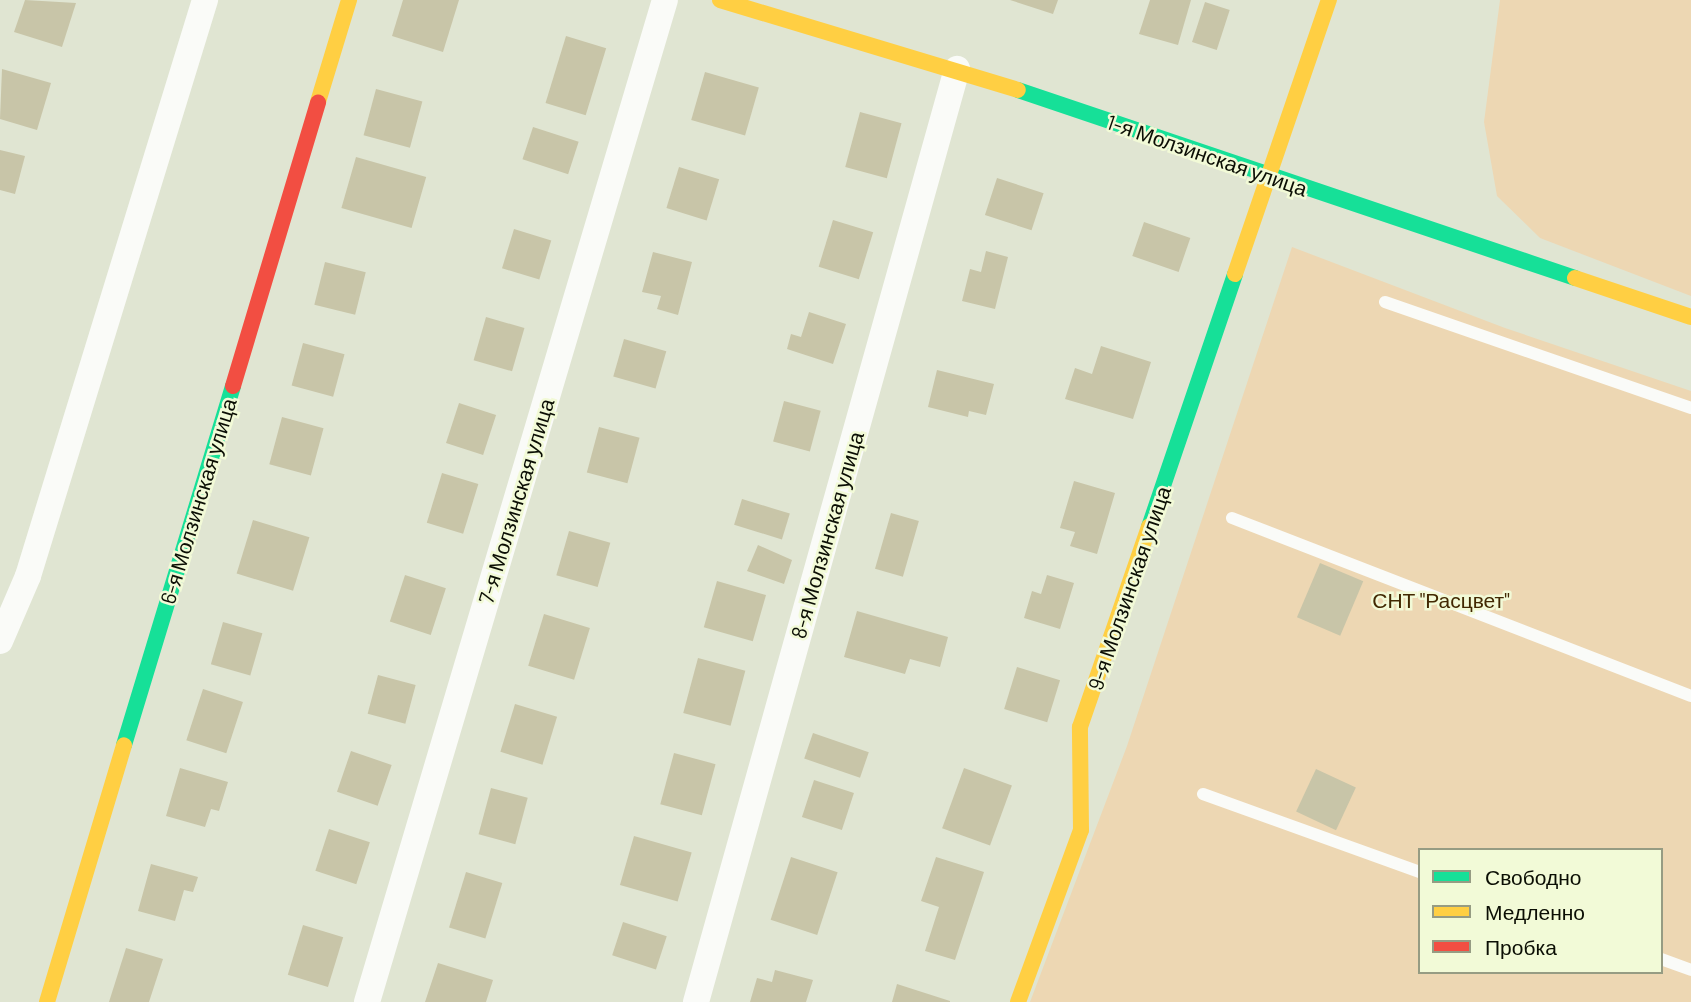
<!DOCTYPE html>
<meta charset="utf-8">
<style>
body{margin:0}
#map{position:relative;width:1691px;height:1002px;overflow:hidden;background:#e0e5d2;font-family:Barlow,sans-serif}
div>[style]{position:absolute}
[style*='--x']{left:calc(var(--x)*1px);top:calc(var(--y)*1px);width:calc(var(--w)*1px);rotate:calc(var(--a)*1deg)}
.green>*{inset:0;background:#edd7b3}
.building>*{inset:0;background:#c8c5a8;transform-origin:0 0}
.lane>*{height:12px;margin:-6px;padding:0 6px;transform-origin:6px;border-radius:6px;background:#fafbf8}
.street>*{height:26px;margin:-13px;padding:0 13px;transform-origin:13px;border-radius:13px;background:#fafbf8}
.fast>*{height:16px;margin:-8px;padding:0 8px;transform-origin:8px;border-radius:8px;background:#16e098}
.slow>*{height:16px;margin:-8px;padding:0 8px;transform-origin:8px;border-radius:8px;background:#ffcf43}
.jam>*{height:16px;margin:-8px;padding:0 8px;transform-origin:8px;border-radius:8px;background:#f24e42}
span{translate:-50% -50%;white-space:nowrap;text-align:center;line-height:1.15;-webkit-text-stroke:5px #f2fad7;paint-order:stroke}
.street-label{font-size:21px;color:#0b0e04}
.park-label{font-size:21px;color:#422802}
.legend{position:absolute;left:1418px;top:848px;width:245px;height:126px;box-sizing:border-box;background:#f2fad7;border:2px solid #969c83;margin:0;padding:9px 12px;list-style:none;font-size:21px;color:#0b0e04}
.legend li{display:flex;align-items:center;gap:14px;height:35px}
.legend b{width:35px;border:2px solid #969c83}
</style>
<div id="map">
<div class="green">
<div style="clip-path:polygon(1500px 0,1691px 0,1691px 296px,1540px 238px,1497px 196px,1484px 122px)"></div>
<div style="clip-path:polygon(evenodd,1292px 247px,1505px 328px,1691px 391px,1691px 1002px,1030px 1002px,1127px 746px,1292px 247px,1420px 850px,1661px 850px,1661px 972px,1420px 972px,1420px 850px)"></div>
</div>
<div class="building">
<div style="clip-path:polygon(25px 0,76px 3px,62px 47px,14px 32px)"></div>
<div style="clip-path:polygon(403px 0,459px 0,443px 52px,392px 36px)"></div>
<div style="clip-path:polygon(1010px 0,1058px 0,1053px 14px)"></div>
<div style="clip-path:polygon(1150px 0,1191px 0,1178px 45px,1139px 34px)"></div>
<div style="left:1205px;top:2px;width:26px;height:42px;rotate:18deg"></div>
<div style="left:566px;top:36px;width:42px;height:70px;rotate:17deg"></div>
<div style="clip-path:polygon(2px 69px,51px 83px,37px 130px,0 119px)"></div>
<div style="left:705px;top:72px;width:56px;height:50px;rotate:16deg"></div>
<div style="left:376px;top:89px;width:48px;height:48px;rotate:15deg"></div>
<div style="left:860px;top:112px;width:43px;height:57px;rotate:15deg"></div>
<div style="left:533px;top:127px;width:48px;height:34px;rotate:18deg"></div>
<div style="clip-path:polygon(0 150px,25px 156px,15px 194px,0 190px)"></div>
<div style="left:356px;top:157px;width:73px;height:53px;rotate:16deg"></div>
<div style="left:679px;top:167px;width:42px;height:43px;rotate:17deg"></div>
<div style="left:997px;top:178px;width:49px;height:39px;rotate:18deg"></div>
<div style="left:833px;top:220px;width:42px;height:49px;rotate:17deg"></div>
<div style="left:1144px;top:222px;width:49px;height:36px;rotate:19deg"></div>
<div style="left:514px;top:229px;width:39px;height:41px;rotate:17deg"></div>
<div style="clip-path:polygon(986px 251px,1008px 257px,995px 309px,962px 301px,970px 269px,981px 272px)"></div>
<div style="clip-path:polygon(653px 252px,692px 262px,678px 315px,657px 309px,661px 296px,642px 292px)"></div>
<div style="left:325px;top:262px;width:42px;height:44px;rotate:14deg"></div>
<div style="clip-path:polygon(809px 312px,846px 324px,833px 364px,787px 349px,791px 334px,801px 337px)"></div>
<div style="left:486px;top:317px;width:40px;height:45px;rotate:16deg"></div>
<div style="left:624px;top:339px;width:44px;height:39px;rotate:16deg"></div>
<div style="left:303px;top:343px;width:43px;height:44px;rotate:15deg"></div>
<div style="clip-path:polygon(1101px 346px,1151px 362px,1133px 419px,1065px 399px,1075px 368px,1092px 374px)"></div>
<div style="clip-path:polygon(937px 370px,994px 384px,986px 415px,969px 411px,968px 417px,928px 407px)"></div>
<div style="left:784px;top:401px;width:38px;height:42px;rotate:15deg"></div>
<div style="left:459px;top:403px;width:39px;height:42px;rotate:18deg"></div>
<div style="left:282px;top:417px;width:43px;height:49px;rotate:15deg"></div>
<div style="left:599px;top:427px;width:42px;height:47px;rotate:15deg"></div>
<div style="left:442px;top:473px;width:38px;height:52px;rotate:17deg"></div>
<div style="clip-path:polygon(1074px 481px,1115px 493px,1097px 554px,1070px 546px,1075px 532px,1060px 528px)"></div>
<div style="left:742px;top:499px;width:50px;height:27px;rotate:17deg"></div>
<div style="left:891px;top:513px;width:29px;height:58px;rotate:16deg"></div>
<div style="left:253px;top:520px;width:59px;height:56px;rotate:17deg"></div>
<div style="left:569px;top:531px;width:43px;height:46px;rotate:16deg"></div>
<div style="clip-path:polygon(758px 545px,792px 560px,784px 584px,747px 571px)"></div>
<div style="left:1320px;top:563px;width:47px;height:59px;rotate:23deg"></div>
<div style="left:405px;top:575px;width:43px;height:49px;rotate:18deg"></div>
<div style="clip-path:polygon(1047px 575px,1074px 583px,1060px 629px,1024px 618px,1032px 591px,1041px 594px)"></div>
<div style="left:717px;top:581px;width:51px;height:48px;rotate:16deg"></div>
<div style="clip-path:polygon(857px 611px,948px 637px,940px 667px,910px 659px,905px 674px,844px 657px)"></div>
<div style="left:544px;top:614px;width:48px;height:54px;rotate:17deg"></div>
<div style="left:223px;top:622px;width:41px;height:44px;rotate:16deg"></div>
<div style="left:698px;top:658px;width:49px;height:57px;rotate:15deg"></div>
<div style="left:1017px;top:667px;width:45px;height:44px;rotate:17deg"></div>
<div style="left:378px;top:675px;width:39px;height:40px;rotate:15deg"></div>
<div style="left:203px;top:689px;width:42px;height:54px;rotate:18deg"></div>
<div style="left:515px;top:704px;width:44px;height:50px;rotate:17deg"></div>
<div style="left:813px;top:733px;width:59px;height:27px;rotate:19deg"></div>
<div style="left:351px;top:751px;width:43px;height:43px;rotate:19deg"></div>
<div style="left:674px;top:753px;width:43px;height:53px;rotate:15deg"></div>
<div style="clip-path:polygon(180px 768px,228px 782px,219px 811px,211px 809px,205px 827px,166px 816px)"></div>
<div style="left:964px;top:768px;width:51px;height:64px;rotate:20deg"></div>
<div style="left:1316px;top:769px;width:44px;height:47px;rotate:25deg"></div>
<div style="left:814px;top:780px;width:42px;height:39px;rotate:18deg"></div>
<div style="left:491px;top:788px;width:38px;height:48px;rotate:15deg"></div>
<div style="left:329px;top:829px;width:43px;height:44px;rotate:18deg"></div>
<div style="left:634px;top:836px;width:60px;height:51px;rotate:16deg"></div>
<div style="left:791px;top:857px;width:49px;height:66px;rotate:18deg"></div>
<div style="clip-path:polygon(936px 857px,984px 872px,955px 960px,925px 951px,939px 907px,921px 901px)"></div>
<div style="clip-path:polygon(151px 864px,198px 877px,193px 892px,184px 890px,175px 921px,138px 911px)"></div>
<div style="left:466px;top:872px;width:38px;height:58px;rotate:17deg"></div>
<div style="left:623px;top:922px;width:46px;height:35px;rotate:18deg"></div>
<div style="left:303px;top:925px;width:42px;height:52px;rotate:17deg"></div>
<div style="clip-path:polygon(126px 948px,163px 959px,149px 1002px,109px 1002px)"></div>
<div style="clip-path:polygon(438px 963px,493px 980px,486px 1002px,425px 1002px)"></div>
<div style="clip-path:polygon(775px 970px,813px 980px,806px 1002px,750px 1002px,757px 978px,772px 982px)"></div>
<div style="clip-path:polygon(897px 984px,950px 1001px,950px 1002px,892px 1002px)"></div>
</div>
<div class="lane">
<div style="--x:1385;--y:302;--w:324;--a:19.1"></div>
<div style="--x:1232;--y:518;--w:492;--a:21.2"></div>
<div style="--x:1203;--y:794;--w:231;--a:19.8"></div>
<div style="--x:1661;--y:959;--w:32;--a:20"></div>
</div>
<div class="street">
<div style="--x:0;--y:641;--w:71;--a:-66.7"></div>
<div style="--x:28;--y:576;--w:603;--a:-72.92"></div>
<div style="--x:367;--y:1002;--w:1045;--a:-73.44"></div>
<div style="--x:696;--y:1002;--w:969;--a:-74.37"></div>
</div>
<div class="fast">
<div style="--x:1018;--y:90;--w:588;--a:18.65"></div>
<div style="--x:1149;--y:527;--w:267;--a:-71.2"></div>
<div style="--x:124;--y:745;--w:375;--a:-73.1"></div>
</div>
<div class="slow">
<div style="--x:720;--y:0;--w:311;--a:16.8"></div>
<div style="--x:318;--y:102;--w:107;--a:-73.1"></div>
<div style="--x:1235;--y:274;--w:290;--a:-71.1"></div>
<div style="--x:1575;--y:278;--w:122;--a:18.6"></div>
<div style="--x:47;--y:1002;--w:268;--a:-73.3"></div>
<div style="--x:1018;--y:1002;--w:183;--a:-69.9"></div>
<div style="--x:1081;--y:830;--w:103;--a:-90.6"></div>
<div style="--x:1080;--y:727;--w:212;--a:-71"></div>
</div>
<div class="jam">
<div style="--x:233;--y:386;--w:296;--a:-73.3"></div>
</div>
<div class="street-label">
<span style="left:1207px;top:155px;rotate:19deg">1-я Молзинская улица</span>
<span style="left:198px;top:501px;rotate:-73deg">6-я Молзинская улица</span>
<span style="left:516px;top:501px;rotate:-73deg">7-я Молзинская улица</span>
<span style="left:827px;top:535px;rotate:-74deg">8-я Молзинская улица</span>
<span style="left:1129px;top:588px;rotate:-71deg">9-я Молзинская улица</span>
</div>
<div class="park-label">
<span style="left:1441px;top:600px">СНТ "Расцвет"</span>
</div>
<ul class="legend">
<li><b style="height:9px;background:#16e098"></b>Свободно</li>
<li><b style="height:9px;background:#ffcf43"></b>Медленно</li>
<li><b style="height:9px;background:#f24e42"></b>Пробка</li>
</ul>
</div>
